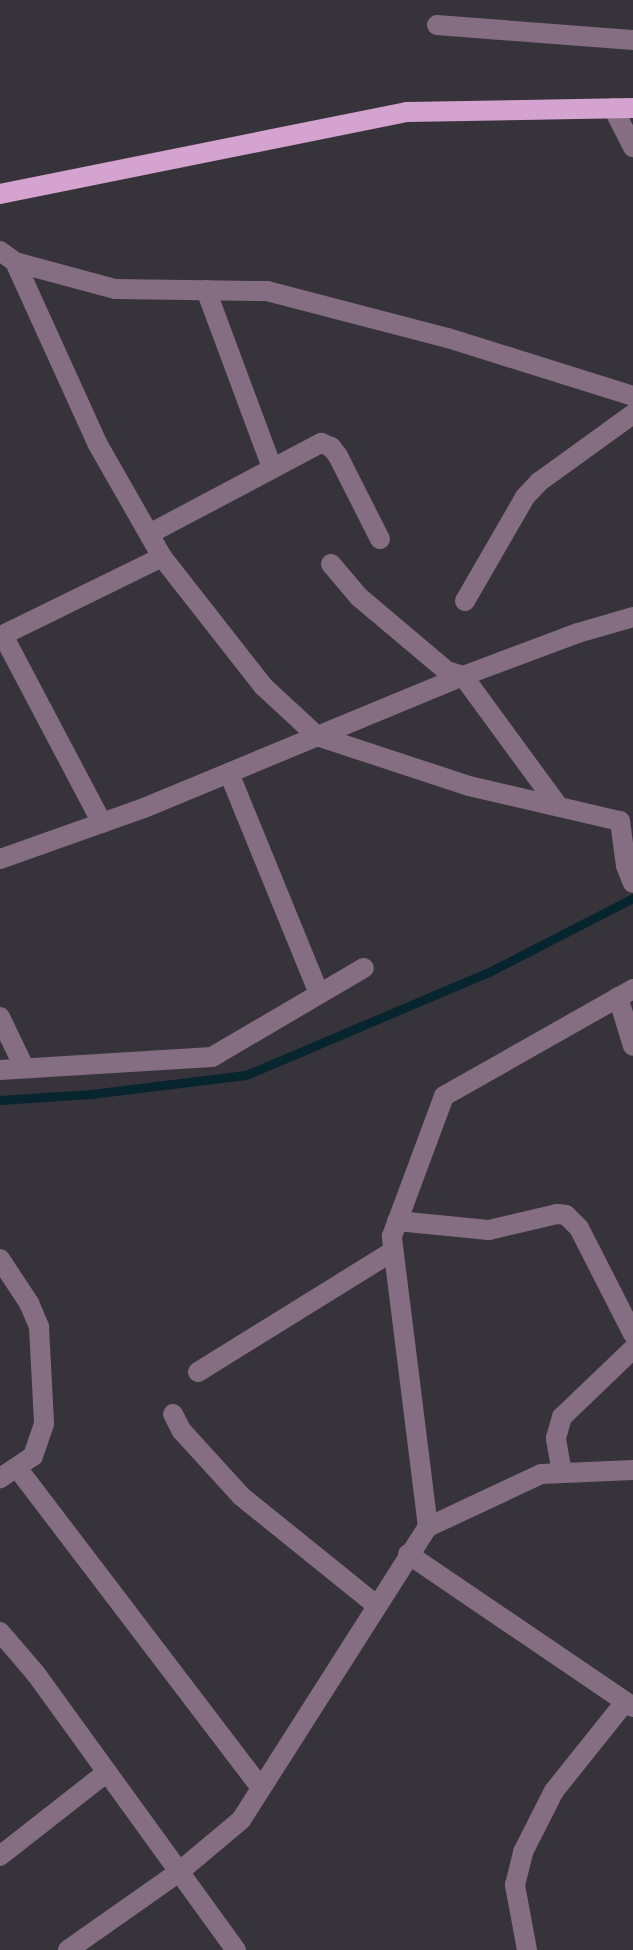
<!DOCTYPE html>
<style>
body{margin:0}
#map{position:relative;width:633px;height:1950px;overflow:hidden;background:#36343a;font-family:Roboto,sans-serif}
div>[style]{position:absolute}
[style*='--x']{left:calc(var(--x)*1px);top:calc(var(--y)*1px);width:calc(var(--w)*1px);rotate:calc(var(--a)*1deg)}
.stream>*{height:9px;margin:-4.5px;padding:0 4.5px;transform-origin:4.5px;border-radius:4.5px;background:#07252f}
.minor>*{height:20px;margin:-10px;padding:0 10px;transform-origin:10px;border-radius:10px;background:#856d82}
.major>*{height:20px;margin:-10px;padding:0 10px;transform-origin:10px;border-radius:10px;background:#d4a3cf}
span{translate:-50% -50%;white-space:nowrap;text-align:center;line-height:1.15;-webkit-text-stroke:8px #1d1c1f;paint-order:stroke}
</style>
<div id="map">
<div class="stream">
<div style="--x:0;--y:1100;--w:91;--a:-3.8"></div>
<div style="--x:91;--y:1094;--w:156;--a:-7"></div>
<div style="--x:246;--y:1075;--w:264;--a:-23"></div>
<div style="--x:489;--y:972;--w:162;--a:-27.2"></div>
</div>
<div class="minor">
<div style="--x:437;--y:25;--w:197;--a:4.4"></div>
<div style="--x:613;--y:108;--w:44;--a:62.9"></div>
<div style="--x:0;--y:251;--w:19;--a:36"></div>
<div style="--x:15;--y:262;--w:199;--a:65.6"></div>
<div style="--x:97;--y:443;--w:131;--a:60.3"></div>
<div style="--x:162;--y:557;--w:164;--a:51.9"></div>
<div style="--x:263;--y:686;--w:74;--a:42.8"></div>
<div style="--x:317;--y:736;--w:160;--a:18.2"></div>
<div style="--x:469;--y:786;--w:155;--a:13.1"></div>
<div style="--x:620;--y:821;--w:45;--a:82.4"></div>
<div style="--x:626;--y:866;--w:18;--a:68"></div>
<div style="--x:15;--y:262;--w:104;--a:15.1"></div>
<div style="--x:115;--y:289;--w:152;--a:0.8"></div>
<div style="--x:267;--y:291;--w:187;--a:14.6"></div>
<div style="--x:448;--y:338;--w:194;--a:17.4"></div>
<div style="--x:206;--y:290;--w:189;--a:69.6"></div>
<div style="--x:149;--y:534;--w:195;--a:-27.9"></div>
<div style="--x:321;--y:443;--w:11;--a:22"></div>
<div style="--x:331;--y:447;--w:11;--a:52"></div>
<div style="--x:338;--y:456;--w:93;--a:63.2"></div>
<div style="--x:331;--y:564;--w:43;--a:49.7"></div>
<div style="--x:359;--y:597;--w:115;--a:40.1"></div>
<div style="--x:447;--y:671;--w:17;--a:17"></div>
<div style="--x:463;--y:676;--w:162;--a:53.8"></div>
<div style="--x:465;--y:601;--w:120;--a:-60"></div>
<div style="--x:525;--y:497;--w:21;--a:-47"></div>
<div style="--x:539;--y:482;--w:116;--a:-35.9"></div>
<div style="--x:229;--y:773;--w:238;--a:67.8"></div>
<div style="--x:102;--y:823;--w:212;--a:-117.8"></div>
<div style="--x:3;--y:635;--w:177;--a:-26.1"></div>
<div style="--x:0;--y:859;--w:153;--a:-19.5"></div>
<div style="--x:144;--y:808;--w:345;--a:-22.5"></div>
<div style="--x:463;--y:676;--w:123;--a:-20.5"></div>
<div style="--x:578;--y:633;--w:57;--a:-16.2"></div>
<div style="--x:618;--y:997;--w:51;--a:73"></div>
<div style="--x:0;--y:1017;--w:55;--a:64.4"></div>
<div style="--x:0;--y:1070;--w:212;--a:-3.5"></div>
<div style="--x:212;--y:1057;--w:176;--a:-30.4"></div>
<div style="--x:397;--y:1221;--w:92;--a:5.6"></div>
<div style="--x:489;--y:1230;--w:70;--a:-13.2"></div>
<div style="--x:557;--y:1214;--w:9;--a:6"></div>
<div style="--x:566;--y:1215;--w:18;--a:45"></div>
<div style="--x:579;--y:1228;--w:119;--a:63"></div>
<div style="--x:0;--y:1259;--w:53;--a:56.6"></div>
<div style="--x:29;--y:1303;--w:26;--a:67"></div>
<div style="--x:39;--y:1327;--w:97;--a:87"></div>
<div style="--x:44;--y:1424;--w:34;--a:109"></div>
<div style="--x:33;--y:1456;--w:40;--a:146"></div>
<div style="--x:198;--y:1372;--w:229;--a:-31.8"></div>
<div style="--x:173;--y:1414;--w:18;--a:63"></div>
<div style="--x:181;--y:1430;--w:89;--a:47.7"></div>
<div style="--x:241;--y:1496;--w:174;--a:38.9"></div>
<div style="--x:18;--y:1469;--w:401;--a:52.7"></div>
<div style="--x:562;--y:1473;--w:36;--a:-100"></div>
<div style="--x:556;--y:1438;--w:22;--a:-74"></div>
<div style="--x:562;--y:1417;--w:98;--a:-43.8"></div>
<div style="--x:428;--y:1527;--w:293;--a:-97.1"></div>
<div style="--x:392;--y:1236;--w:149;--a:-69.6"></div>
<div style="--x:444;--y:1096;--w:217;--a:-29.5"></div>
<div style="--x:408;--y:1554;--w:272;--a:34.2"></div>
<div style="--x:0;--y:1632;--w:55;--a:49.4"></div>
<div style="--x:36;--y:1674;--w:341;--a:54.1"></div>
<div style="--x:0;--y:1856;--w:136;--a:-38.1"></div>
<div style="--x:68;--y:1950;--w:136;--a:-35.1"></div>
<div style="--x:179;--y:1872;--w:81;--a:-40"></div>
<div style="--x:241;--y:1820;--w:348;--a:-57.5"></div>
<div style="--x:428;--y:1527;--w:125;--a:-25.1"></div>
<div style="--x:541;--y:1474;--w:92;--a:-2.5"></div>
<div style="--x:527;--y:1950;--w:66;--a:-100.5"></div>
<div style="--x:515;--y:1885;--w:34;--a:-76"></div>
<div style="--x:523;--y:1852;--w:68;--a:-63.1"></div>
<div style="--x:554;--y:1791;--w:114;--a:-51.4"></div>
</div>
<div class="major">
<div style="--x:0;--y:194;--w:415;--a:-11.4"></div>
<div style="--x:407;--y:112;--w:226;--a:-1"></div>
</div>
</div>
